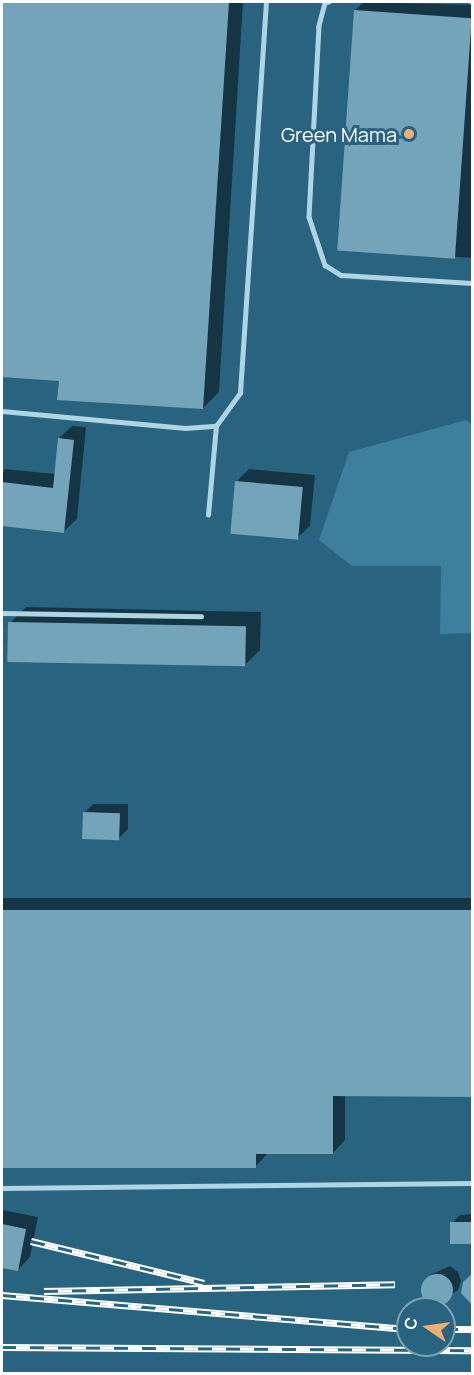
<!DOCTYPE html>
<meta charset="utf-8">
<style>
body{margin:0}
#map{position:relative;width:474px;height:1375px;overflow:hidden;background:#286480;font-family:Manrope,sans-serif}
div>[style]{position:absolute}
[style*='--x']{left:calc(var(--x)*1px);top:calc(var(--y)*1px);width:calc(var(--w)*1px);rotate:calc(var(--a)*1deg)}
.green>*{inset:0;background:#3d7f9d}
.shadow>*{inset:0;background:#0007}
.building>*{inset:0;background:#74a4ba;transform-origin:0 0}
.round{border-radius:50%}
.lane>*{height:4.5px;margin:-2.25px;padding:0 2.25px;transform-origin:2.25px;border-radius:2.25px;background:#afd5e5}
.rail>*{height:7px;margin-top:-3.5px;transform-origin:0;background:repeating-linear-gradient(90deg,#286480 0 14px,#fff 0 28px);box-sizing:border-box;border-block:2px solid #fff}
.dots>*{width:16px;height:16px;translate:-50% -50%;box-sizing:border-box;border:3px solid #286480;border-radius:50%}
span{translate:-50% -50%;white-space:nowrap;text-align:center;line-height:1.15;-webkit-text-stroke:6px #286480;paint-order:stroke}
.poi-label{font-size:20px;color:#fff}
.right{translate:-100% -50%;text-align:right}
.frame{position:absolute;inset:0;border:3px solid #fff;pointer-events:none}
.north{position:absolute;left:396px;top:1297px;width:60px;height:60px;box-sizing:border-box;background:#286480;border:2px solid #7ea2b3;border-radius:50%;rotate:283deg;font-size:16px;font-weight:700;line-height:24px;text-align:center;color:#fff}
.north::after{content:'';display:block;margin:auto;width:21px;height:27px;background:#edad75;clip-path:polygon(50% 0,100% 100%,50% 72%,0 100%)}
</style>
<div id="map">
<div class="green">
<div style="clip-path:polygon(466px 420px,472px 425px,472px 633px,440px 634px,441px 566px,352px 566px,319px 540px,349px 452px)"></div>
</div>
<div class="shadow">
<div style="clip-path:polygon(2px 2px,243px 2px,219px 392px,203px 408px,60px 379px,2px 376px)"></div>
<div style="clip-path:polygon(364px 2px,472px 5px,472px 258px,339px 248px,355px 10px)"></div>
<div style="clip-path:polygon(72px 426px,86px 427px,77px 519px,64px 531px,2px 525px,2px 473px,5px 469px,55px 474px,59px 438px)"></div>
<div style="clip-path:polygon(249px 469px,315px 475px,310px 526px,297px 538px,236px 482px)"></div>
<div style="clip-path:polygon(26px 607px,261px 612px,260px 650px,244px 666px,10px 623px)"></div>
<div style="clip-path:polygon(93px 804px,128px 804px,128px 829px,119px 838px,84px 813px)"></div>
<div style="clip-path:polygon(2px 898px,472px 898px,472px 1095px,345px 1095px,345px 1140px,333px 1153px,268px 1153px,255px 1167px,2px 1167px)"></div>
<div style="clip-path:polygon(2px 1210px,38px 1217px,30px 1257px,18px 1270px,2px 1266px)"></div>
<div style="clip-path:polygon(472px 1214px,472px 1243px,452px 1243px,452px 1223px,460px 1215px)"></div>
<div style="clip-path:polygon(450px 1266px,458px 1272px,461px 1281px,458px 1290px,435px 1305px,427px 1301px,422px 1288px,426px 1279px,448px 1274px,430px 1275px)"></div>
</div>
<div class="building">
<div style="clip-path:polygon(2px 2px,229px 2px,203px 409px,57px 400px,59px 381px,2px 377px)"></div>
<div style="left:354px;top:10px;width:118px;height:241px;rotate:4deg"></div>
<div style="clip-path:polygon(58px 438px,74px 440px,64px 533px,2px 526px,2px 482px,53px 488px)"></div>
<div style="left:235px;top:481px;width:68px;height:53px;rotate:5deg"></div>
<div style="left:8px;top:622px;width:238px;height:40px;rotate:1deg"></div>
<div style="left:83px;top:812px;width:37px;height:27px;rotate:2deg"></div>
<div style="clip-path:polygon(2px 910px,472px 910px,472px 1097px,333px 1096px,333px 1154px,256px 1154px,256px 1168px,2px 1168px)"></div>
<div style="left:472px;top:1222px;width:22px;height:22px;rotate:90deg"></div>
<div style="clip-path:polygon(2px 1224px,26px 1229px,18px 1271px,2px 1268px)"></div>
<div class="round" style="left:421px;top:1274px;width:32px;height:32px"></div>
<div style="clip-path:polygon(472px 1274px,472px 1305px,461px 1293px,463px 1282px)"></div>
</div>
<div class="lane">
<div style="--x:329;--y:2;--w:4;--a:166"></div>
<div style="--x:325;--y:3;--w:24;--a:105"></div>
<div style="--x:319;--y:26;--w:191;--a:93"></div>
<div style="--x:309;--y:217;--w:51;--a:71.6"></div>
<div style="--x:325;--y:265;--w:19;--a:32"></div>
<div style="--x:341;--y:275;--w:131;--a:3.5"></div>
<div style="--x:471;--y:2;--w:1;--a:0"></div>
<div style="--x:2;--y:411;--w:184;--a:5.3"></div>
<div style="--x:185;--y:428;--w:31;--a:-4"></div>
<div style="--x:216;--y:426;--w:41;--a:-54"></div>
<div style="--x:240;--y:393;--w:392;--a:-86.2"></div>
<div style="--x:208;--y:515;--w:89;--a:-84.9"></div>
<div style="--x:2;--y:613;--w:199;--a:0.9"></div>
<div style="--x:2;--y:1188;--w:470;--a:-0.6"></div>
</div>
<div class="rail">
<div style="--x:31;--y:1241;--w:178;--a:13.6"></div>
<div style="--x:44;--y:1291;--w:351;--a:-1.1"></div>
<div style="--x:2;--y:1295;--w:407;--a:4.8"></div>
<div style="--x:444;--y:1329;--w:28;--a:0"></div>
<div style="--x:2;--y:1347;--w:470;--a:0.4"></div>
</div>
<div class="dots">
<div style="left:409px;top:134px;background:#edad75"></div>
</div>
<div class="poi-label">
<span class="right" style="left:397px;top:134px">Green Mama</span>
</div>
<div class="frame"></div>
<div class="north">С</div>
</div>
